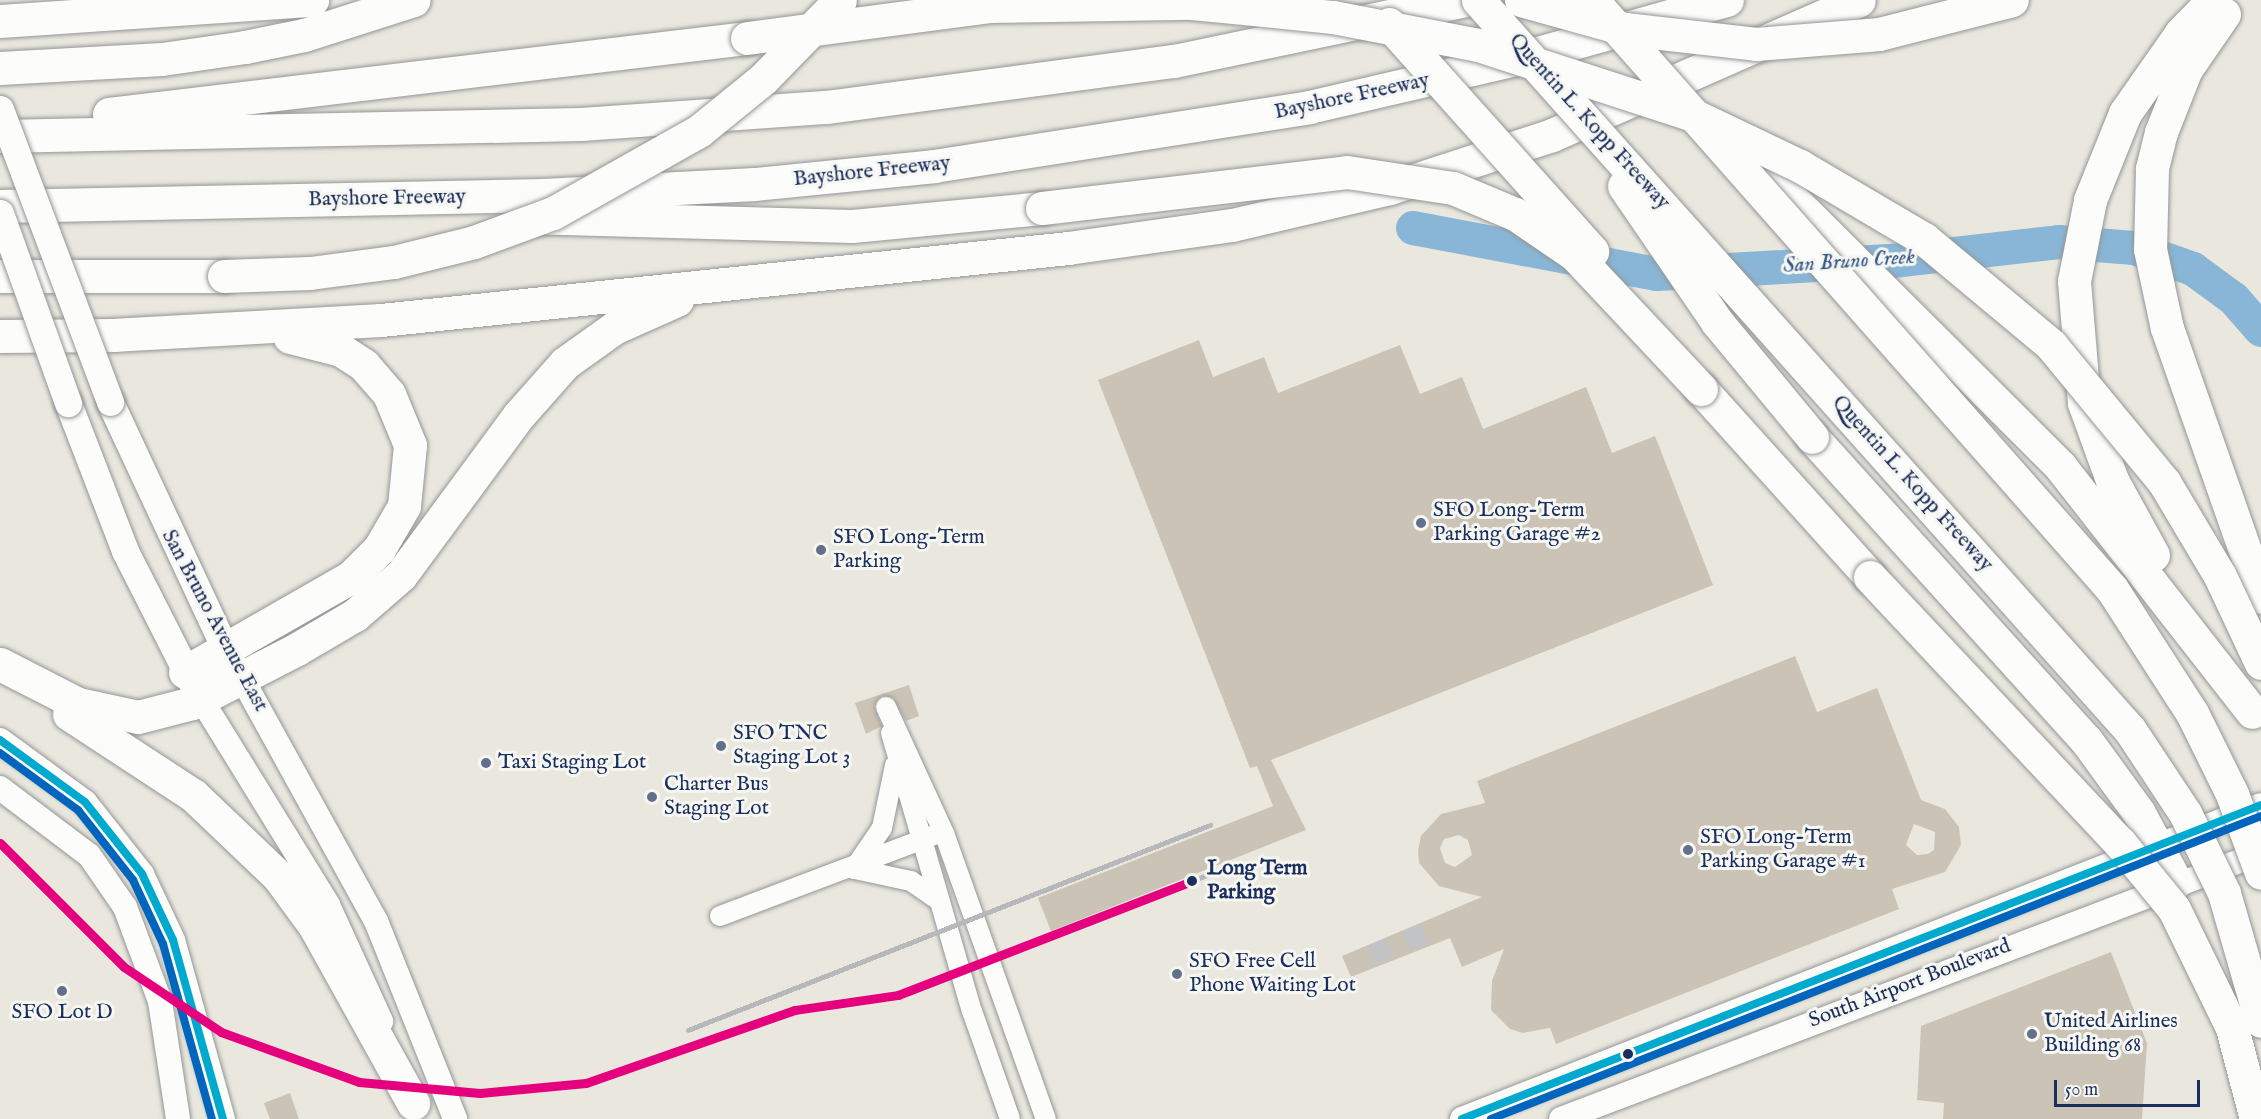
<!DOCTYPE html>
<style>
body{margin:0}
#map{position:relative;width:2261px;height:1119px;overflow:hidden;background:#eae8de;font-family:"IM FELL English",serif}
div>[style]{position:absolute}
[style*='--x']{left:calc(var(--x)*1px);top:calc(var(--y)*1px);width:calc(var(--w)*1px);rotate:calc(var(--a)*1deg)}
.river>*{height:34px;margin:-17px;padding:0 17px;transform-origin:17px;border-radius:17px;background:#89b6d6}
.building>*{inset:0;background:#cbc3b5}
.minor-tunnel>*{height:20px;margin-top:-10px;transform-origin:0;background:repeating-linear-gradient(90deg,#c1c3c4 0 20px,transparent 0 30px)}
.roads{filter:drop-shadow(0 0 2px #939698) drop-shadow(0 0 2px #939698)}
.minor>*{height:20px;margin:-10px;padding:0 10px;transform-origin:10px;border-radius:10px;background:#fcfcfa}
.tertiary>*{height:24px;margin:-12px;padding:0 12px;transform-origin:12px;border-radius:12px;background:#fcfcfa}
.secondary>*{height:27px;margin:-13.5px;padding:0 13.5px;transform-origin:13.5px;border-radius:13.5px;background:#fcfcfa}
.motorway>*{height:33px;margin:-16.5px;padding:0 16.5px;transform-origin:16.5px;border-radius:16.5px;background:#fcfcfa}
.rail>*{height:4.5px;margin:-2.25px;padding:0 2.25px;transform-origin:2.25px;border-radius:2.25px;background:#b6b8bc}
.bridges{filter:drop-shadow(0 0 2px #939698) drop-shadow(0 0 2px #939698)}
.secondary-bridge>*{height:27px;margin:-13.5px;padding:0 13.5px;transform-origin:13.5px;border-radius:13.5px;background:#fcfcfa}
.motorway-bridge>*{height:33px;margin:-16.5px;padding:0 16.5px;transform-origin:16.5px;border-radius:16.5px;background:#fcfcfa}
.bus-1>*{height:8px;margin:-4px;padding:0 4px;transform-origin:4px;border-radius:4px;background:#00a9ce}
.bus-2>*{height:8px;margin:-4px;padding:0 4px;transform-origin:4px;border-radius:4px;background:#0065bd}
.metro-1>*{height:9px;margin:-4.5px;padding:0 4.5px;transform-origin:4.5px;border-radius:4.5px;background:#e5007d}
.dots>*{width:16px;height:16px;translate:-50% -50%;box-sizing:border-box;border:3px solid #f6f6f2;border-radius:50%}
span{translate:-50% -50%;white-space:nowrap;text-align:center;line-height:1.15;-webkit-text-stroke:6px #f6f6f2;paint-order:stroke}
.street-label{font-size:21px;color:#1b2f5e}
.poi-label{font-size:21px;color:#1b2f5e}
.left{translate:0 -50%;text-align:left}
.stop-label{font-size:21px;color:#1b2f5e;font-weight:700}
.water-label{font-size:22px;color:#335787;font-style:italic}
.scale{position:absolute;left:2054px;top:1080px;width:146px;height:27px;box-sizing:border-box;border:3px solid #1b2f5e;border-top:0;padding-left:8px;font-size:18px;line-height:21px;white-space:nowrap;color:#1b2f5e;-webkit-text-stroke:4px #f6f6f2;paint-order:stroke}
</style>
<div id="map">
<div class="river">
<div style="--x:1413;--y:228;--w:248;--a:10.7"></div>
<div style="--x:1657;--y:274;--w:236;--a:-3.2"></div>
<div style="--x:1893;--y:261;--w:167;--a:-6.5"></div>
<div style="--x:2059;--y:242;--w:75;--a:4.6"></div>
<div style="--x:2134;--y:248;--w:63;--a:19.6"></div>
<div style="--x:2193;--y:269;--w:51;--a:36.2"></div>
<div style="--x:2234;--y:299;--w:41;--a:48.9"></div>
</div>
<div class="building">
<div style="clip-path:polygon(1199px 340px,1213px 377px,1264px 357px,1278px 393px,1400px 345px,1420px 394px,1462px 377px,1483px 429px,1586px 387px,1612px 453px,1655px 436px,1713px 585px,1271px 760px,1306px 830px,1051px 931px,1038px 898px,1273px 806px,1257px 766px,1250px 768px,1098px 380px)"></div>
<div style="clip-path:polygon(evenodd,1795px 656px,1817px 712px,1877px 688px,1921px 800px,1945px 809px,1959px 827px,1961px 845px,1945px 872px,1892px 889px,1899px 909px,1556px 1044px,1550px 1028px,1523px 1033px,1510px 1029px,1491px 1010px,1492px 981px,1504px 949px,1462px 967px,1450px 938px,1351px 977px,1342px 956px,1482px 897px,1439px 886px,1419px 863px,1418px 850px,1421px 836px,1441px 814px,1485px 803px,1477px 781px,1795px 656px,1914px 824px,1935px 832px,1934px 850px,1928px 854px,1917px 855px,1906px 845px,1914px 824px,1795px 656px,1459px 835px,1468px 840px,1472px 855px,1455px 867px,1445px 863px,1440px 848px,1444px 839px,1459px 835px)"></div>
<div style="clip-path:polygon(909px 685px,919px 716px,906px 721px,893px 698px,882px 696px,874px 706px,882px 726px,866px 734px,855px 703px)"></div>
<div style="clip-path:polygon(2111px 952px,2147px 1043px,2142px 1119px,1943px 1119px,1944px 1103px,1917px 1100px,1921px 1026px)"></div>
<div style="clip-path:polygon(290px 1093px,299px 1119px,270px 1119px,264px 1103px)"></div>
</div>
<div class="minor-tunnel">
<div style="--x:1412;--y:928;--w:24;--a:68"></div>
<div style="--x:1376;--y:942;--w:24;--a:68"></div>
</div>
<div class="roads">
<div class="minor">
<div style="--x:886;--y:707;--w:139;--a:65.3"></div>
<div style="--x:944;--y:833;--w:304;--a:70.4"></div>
<div style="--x:891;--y:733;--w:290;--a:73.8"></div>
<div style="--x:972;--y:1011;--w:114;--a:70.6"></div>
<div style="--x:854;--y:869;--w:50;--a:-55.7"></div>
<div style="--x:882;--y:828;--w:64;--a:-78.3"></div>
<div style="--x:855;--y:869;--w:57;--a:12.1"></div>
<div style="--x:911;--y:881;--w:33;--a:35"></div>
<div style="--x:720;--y:916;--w:227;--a:-20.7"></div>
</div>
<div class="tertiary">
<div style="--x:234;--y:664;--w:294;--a:61.1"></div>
<div style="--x:376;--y:921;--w:213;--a:68.2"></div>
<div style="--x:201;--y:699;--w:242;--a:58.3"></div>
<div style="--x:328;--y:905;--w:128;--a:65.4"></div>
<div style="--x:0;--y:740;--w:105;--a:36.1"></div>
<div style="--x:85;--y:802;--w:92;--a:51.6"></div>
<div style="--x:142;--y:874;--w:73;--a:64.8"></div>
<div style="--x:173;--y:940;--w:186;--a:74.4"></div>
<div style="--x:0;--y:788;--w:111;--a:37"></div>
<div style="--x:89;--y:855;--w:63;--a:55.3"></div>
<div style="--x:125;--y:907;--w:100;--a:69.6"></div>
<div style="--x:160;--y:1001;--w:119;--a:81.3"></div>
<div style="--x:1462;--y:1119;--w:858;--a:-21.45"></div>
<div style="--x:1561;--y:1119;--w:749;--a:-20.81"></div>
</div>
<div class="secondary">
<div style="--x:110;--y:402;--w:272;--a:65"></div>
<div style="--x:68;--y:403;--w:159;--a:68.9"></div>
<div style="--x:125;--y:551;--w:155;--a:63.1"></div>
</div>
<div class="motorway">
<div style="--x:2224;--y:14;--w:67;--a:124.6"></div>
<div style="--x:2186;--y:69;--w:68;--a:111.6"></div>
<div style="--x:2161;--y:132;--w:38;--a:104"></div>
<div style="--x:2152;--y:169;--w:80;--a:91.4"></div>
<div style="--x:2150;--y:249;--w:81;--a:77.9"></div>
<div style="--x:2167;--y:328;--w:285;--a:70.7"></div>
<div style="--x:0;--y:21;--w:313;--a:-3.9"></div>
<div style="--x:0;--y:68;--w:162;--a:-3.2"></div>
<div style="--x:162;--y:59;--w:84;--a:-8.2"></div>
<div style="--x:245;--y:47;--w:60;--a:-11.5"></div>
<div style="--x:304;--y:35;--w:115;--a:-17.7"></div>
<div style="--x:109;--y:114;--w:643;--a:-6.79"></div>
<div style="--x:0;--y:136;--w:581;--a:-1.18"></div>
<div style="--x:581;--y:124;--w:247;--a:-4"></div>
<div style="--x:827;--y:107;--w:350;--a:-7.6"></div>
<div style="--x:1174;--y:61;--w:297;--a:-11.8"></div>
<div style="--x:1742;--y:149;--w:449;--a:44.9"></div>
<div style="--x:2060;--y:466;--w:312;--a:52"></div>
<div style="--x:0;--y:206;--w:543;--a:-1.16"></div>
<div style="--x:543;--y:195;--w:212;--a:-3"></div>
<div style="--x:755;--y:184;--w:180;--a:-5.7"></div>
<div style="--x:934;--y:166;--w:380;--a:-8.9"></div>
<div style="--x:1309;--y:107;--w:217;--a:-13.1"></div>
<div style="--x:1520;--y:58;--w:215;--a:-15.7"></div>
<div style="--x:527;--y:217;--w:325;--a:1.6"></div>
<div style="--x:852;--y:226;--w:191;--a:-5.4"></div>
<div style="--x:0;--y:276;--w:224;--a:0"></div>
<div style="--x:112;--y:335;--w:269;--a:-3.2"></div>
<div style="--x:381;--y:320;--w:691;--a:-5.98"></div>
<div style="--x:1068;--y:248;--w:166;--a:-8"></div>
<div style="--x:1232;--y:225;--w:162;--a:-13.2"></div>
<div style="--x:1390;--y:188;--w:170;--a:-18.1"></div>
<div style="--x:1552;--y:135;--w:335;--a:-23.7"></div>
<div style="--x:0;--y:336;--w:115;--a:-0.5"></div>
<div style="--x:1701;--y:389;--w:253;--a:48"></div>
<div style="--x:1812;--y:437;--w:409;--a:47.9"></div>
<div style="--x:2086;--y:740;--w:90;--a:54"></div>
<div style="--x:2139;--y:813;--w:78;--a:61.8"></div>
<div style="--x:2153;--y:555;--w:85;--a:-118.7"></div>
<div style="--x:2112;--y:480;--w:82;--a:-110"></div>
<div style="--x:2084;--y:403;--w:122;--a:-94.7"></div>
<div style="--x:2074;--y:281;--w:83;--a:-78.8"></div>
<div style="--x:2090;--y:200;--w:94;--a:-68.1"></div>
<div style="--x:2125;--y:113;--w:98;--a:-55"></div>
<div style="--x:2181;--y:33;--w:46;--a:-45.9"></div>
<div style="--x:0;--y:664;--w:88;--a:27.1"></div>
<div style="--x:78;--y:704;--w:61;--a:12.2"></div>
<div style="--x:138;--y:717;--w:56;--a:-14.5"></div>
<div style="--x:192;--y:703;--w:118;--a:-27.2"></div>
<div style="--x:297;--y:649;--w:67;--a:-30.4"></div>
<div style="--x:355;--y:615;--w:61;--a:-41"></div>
<div style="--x:401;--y:575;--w:199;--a:-53.6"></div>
<div style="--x:519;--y:415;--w:69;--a:-48.5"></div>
<div style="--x:565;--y:363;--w:60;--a:-35.5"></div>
<div style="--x:614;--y:328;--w:69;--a:-24"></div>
<div style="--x:185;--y:672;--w:191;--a:-29.8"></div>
<div style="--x:351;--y:577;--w:40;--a:-45"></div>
<div style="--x:379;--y:549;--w:50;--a:-59.8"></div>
<div style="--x:404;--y:506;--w:61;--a:-84.4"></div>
<div style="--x:410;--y:445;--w:55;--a:-112.4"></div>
<div style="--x:389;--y:394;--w:38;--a:-131"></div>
<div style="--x:364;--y:365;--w:27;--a:-147"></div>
<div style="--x:341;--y:350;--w:53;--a:-165.7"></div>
<div style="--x:69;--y:714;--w:148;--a:33.2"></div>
<div style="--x:193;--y:795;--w:117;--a:43.6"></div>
<div style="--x:278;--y:876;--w:61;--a:53.7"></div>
<div style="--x:314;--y:925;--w:204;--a:60.9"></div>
</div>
</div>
<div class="rail">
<div style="--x:1192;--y:881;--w:37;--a:-22"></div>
<div style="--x:688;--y:1030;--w:561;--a:-21.44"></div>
</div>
<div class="bridges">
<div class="secondary-bridge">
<div style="--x:0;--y:109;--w:313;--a:69.4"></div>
<div style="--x:0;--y:213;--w:202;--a:70.3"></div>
</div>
<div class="motorway-bridge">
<div style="--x:1478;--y:0;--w:979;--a:48.23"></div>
<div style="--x:2130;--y:730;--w:100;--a:56.5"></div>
<div style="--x:2185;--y:813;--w:89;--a:64"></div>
<div style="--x:2224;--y:893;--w:133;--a:73.9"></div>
<div style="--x:1521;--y:0;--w:108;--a:15.6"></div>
<div style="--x:1625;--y:29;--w:132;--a:6.5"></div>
<div style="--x:1756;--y:44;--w:123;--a:-4.6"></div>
<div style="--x:1879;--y:34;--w:137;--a:-14.3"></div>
<div style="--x:1592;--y:0;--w:786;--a:48.56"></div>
<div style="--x:2112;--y:589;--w:148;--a:57.2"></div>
<div style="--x:2192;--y:713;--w:90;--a:63.7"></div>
<div style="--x:2232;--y:794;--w:84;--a:69.8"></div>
<div style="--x:1389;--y:24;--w:305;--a:48.2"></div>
<div style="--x:747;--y:38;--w:246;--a:-7.5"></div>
<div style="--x:991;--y:6;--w:201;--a:-0.9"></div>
<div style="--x:1192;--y:3;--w:142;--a:5.7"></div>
<div style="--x:1333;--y:17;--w:148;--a:10.9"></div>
<div style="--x:1478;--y:45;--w:226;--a:18"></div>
<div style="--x:1693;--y:115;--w:119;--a:25.5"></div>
<div style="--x:1800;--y:166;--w:144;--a:30.5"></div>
<div style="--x:1924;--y:239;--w:165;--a:39.8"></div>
<div style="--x:2051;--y:345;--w:178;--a:50.5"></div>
<div style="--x:2164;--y:482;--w:109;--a:59.2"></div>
<div style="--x:2220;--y:576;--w:96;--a:64.8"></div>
<div style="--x:1624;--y:186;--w:165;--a:55.6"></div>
<div style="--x:1717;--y:322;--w:149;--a:50.4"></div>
<div style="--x:1042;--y:208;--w:307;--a:-6.7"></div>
<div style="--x:1347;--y:172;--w:107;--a:8.6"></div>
<div style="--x:1453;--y:188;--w:67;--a:22.8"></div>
<div style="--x:1515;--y:214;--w:73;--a:34.3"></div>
<div style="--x:1575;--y:255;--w:184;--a:46.8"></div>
<div style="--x:224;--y:276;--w:86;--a:-2"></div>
<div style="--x:310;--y:273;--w:85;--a:-7.5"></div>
<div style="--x:394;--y:262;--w:82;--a:-14"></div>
<div style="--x:474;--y:242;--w:84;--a:-20.2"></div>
<div style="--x:553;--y:213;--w:167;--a:-29.3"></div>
<div style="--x:699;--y:131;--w:82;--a:-39.1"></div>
<div style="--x:763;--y:79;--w:110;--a:-45.7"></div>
<div style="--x:1870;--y:577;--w:365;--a:46.8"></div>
<div style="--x:2120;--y:843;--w:85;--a:50.7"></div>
<div style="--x:2174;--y:909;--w:132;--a:64"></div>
<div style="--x:2232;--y:1028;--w:94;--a:75.2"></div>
</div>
</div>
<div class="bus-1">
<div style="--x:0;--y:740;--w:105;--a:36.1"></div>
<div style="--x:85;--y:802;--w:92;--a:51.6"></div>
<div style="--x:142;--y:874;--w:73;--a:64.8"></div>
<div style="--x:173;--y:940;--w:186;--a:74.4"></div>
<div style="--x:1462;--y:1119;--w:858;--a:-21.45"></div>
</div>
<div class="bus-2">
<div style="--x:0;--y:753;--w:97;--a:36.2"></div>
<div style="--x:78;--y:810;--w:89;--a:51.8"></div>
<div style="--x:133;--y:880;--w:71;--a:64.9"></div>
<div style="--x:163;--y:944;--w:182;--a:74.4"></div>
<div style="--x:1491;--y:1119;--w:827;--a:-21.48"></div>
</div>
<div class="metro-1">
<div style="--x:0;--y:843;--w:175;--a:45"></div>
<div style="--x:124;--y:967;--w:117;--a:33.8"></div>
<div style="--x:221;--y:1032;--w:147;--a:19.9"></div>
<div style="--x:359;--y:1082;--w:121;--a:5.2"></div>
<div style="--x:480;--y:1093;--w:106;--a:-5.4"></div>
<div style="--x:586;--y:1083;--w:221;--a:-19.3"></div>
<div style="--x:795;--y:1010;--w:104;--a:-8.3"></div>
<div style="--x:898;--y:995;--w:315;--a:-21.2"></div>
</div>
<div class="dots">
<div style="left:1421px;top:523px;background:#63708b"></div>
<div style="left:821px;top:550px;background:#63708b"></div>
<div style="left:721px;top:746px;background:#63708b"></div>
<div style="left:486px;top:763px;background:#63708b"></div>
<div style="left:652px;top:797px;background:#63708b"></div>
<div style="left:1688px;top:850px;background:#63708b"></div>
<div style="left:1192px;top:881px;background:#1b2f5e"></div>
<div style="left:1177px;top:974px;background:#63708b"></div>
<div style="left:62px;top:991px;background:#63708b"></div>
<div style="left:2032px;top:1034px;background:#63708b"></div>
<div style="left:1628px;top:1054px;background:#1b2f5e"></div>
</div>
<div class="street-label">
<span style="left:1352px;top:97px;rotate:-12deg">Bayshore Freeway</span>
<span style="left:1589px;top:122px;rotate:48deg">Quentin L. Kopp Freeway</span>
<span style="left:872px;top:172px;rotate:-6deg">Bayshore Freeway</span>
<span style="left:387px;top:199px;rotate:-1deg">Bayshore Freeway</span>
<span style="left:1912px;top:484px;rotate:48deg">Quentin L. Kopp Freeway</span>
<span style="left:214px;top:621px;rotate:62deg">San Bruno Avenue East</span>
<span style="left:1910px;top:984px;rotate:-21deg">South Airport Boulevard</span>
</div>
<div class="poi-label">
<span class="left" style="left:1433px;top:523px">SFO Long-Term<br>Parking Garage #2</span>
<span class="left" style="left:833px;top:550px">SFO Long-Term<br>Parking</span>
<span class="left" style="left:733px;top:746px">SFO TNC<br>Staging Lot 3</span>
<span class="left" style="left:498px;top:763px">Taxi Staging Lot</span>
<span class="left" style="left:664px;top:797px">Charter Bus<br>Staging Lot</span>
<span class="left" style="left:1700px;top:850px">SFO Long-Term<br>Parking Garage #1</span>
<span class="left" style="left:1189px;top:974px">SFO Free Cell<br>Phone Waiting Lot</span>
<span style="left:62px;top:1013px">SFO Lot D</span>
<span class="left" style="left:2044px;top:1034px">United Airlines<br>Building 68</span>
</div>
<div class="stop-label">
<span class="left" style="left:1207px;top:881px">Long Term<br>Parking</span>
</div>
<div class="water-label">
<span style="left:1849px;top:262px;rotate:-4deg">San Bruno Creek</span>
</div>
<div class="scale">50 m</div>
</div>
